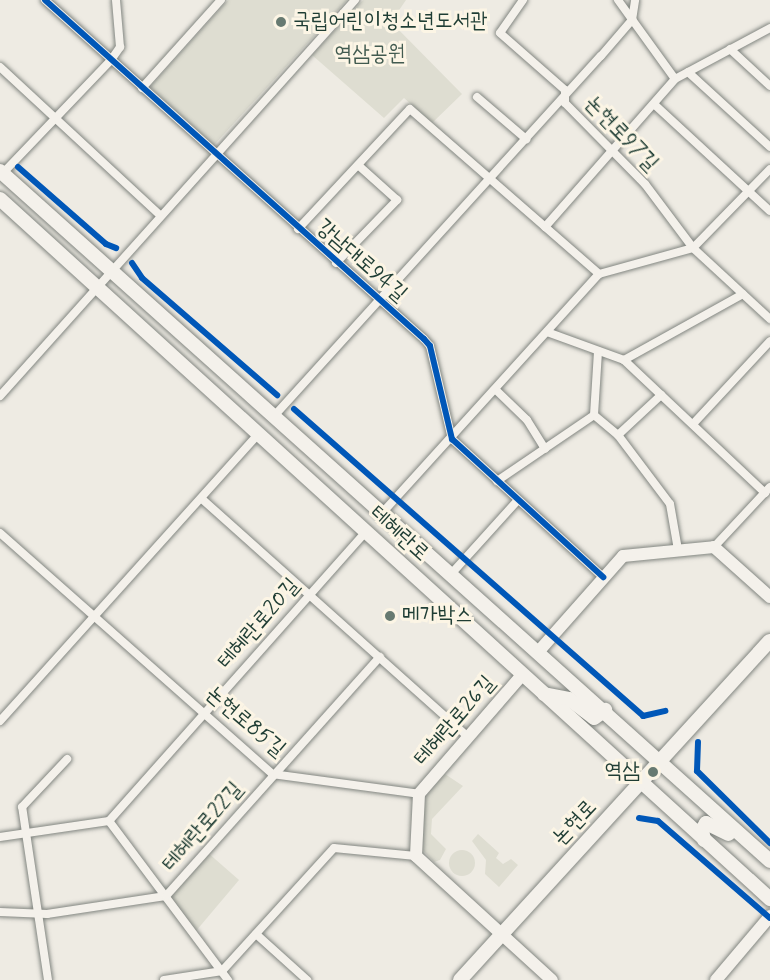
<!DOCTYPE html>
<meta charset="utf-8">
<style>
body{margin:0}
#map{position:relative;width:770px;height:980px;overflow:hidden;background:#eeebe3;font-family:Mynerve,"Poor Story",sans-serif}
div>[style]{position:absolute}
[style*='--x']{left:calc(var(--x)*1px);top:calc(var(--y)*1px);width:calc(var(--w)*1px);rotate:calc(var(--a)*1deg)}
.green>*{inset:0;background:#deddd1}
.round{border-radius:50%}
.roads{filter:drop-shadow(0 0 2px #828681) drop-shadow(0 0 2px #828681)}
.street>*{height:8px;margin:-4px;padding:0 4px;transform-origin:4px;border-radius:4px;background:#f4f1eb}
.secondary>*{height:12px;margin:-6px;padding:0 6px;transform-origin:6px;border-radius:6px;background:#f4f1eb}
.primary>*{height:14px;margin:-7px;padding:0 7px;transform-origin:7px;border-radius:7px;background:#f4f1eb}
.cycleway>*{height:6px;margin:-3px;padding:0 3px;transform-origin:3px;border-radius:3px;background:#0057b8}
.dots>*{width:16px;height:16px;translate:-50% -50%;box-sizing:border-box;border:3px solid #fcf5e5;border-radius:50%}
span{translate:-50% -50%;white-space:nowrap;text-align:center;line-height:1.15;-webkit-text-stroke:6px #fcf5e5;paint-order:stroke}
.poi-label{font-size:22px;color:#1f3d34}
.left{translate:0 -50%;text-align:left}
.right{translate:-100% -50%;text-align:right}
.park-label{font-size:22px;color:#425b50}
.street-label{font-size:22px;color:#1f3d34}
</style>
<div id="map">
<div class="green">
<div style="clip-path:polygon(228px 0,347px 0,214px 145px,150px 87px)"></div>
<div style="clip-path:polygon(363px 0,406px 0,391px 22px,462px 94px,432px 123px,404px 98px,384px 118px,312px 55px)"></div>
<div style="clip-path:polygon(445px 774px,463px 786px,432px 819px,431px 834px,446px 849px,440px 860px,434px 862px,421px 848px,424px 797px)"></div>
<div style="clip-path:polygon(478px 834px,499px 853px,496px 858px,503px 864px,511px 859px,518px 865px,499px 887px,485px 874px,486px 860px,472px 841px)"></div>
<div class="round" style="left:449px;top:850px;width:26px;height:26px"></div>
<div style="clip-path:polygon(207px 852px,239px 880px,196px 931px,168px 895px)"></div>
</div>
<div class="roads">
<div class="street">
<div style="--x:45;--y:0;--w:508;--a:41.81"></div>
<div style="--x:424;--y:339;--w:9;--a:49"></div>
<div style="--x:430;--y:346;--w:96;--a:76.7"></div>
<div style="--x:452;--y:439;--w:205;--a:42.4"></div>
<div style="--x:523;--y:0;--w:40;--a:124.9"></div>
<div style="--x:500;--y:33;--w:86;--a:41.2"></div>
<div style="--x:565;--y:90;--w:13;--a:90"></div>
<div style="--x:565;--y:103;--w:114;--a:45.4"></div>
<div style="--x:645;--y:184;--w:80;--a:53.1"></div>
<div style="--x:693;--y:248;--w:105;--a:42.7"></div>
<div style="--x:618;--y:0;--w:97;--a:54.2"></div>
<div style="--x:730;--y:49;--w:54;--a:42.8"></div>
<div style="--x:0;--y:67;--w:218;--a:42.8"></div>
<div style="--x:688;--y:72;--w:111;--a:42.4"></div>
<div style="--x:142;--y:88;--w:118;--a:-48.1"></div>
<div style="--x:477;--y:97;--w:65;--a:40.6"></div>
<div style="--x:655;--y:105;--w:156;--a:42.7"></div>
<div style="--x:3;--y:173;--w:156;--a:-46.3"></div>
<div style="--x:111;--y:60;--w:16;--a:-55"></div>
<div style="--x:120;--y:47;--w:47;--a:-94.9"></div>
<div style="--x:545;--y:227;--w:197;--a:-48.7"></div>
<div style="--x:675;--y:79;--w:108;--a:-28.2"></div>
<div style="--x:298;--y:229;--w:164;--a:-47"></div>
<div style="--x:410;--y:109;--w:251;--a:41.1"></div>
<div style="--x:336;--y:263;--w:88;--a:-45.9"></div>
<div style="--x:397;--y:200;--w:52;--a:-138.1"></div>
<div style="--x:547;--y:332;--w:82;--a:20"></div>
<div style="--x:624;--y:360;--w:194;--a:43.3"></div>
<div style="--x:624;--y:360;--w:136;--a:-29"></div>
<div style="--x:496;--y:390;--w:43;--a:44.1"></div>
<div style="--x:527;--y:420;--w:34;--a:58"></div>
<div style="--x:0;--y:396;--w:532;--a:-48.12"></div>
<div style="--x:275;--y:415;--w:485;--a:-47.8"></div>
<div style="--x:601;--y:56;--w:48;--a:-49.3"></div>
<div style="--x:632;--y:20;--w:20;--a:-81"></div>
<div style="--x:594;--y:415;--w:31;--a:40"></div>
<div style="--x:618;--y:435;--w:86;--a:53"></div>
<div style="--x:670;--y:504;--w:47;--a:80.1"></div>
<div style="--x:594;--y:415;--w:64;--a:-86.4"></div>
<div style="--x:693;--y:424;--w:113;--a:-47.1"></div>
<div style="--x:618;--y:435;--w:59;--a:-42.9"></div>
<div style="--x:497;--y:481;--w:117;--a:-34.2"></div>
<div style="--x:202;--y:499;--w:358;--a:41.8"></div>
<div style="--x:383;--y:512;--w:321;--a:-47.8"></div>
<div style="--x:599;--y:274;--w:98;--a:-15.5"></div>
<div style="--x:693;--y:248;--w:110;--a:-45.7"></div>
<div style="--x:0;--y:533;--w:363;--a:41.5"></div>
<div style="--x:272;--y:774;--w:148;--a:7.7"></div>
<div style="--x:714;--y:547;--w:82;--a:-47"></div>
<div style="--x:452;--y:573;--w:98;--a:-47.9"></div>
<div style="--x:0;--y:721;--w:386;--a:-48"></div>
<div style="--x:109;--y:821;--w:387;--a:-48.4"></div>
<div style="--x:109;--y:821;--w:199;--a:53.2"></div>
<div style="--x:0;--y:837;--w:110;--a:-8.4"></div>
<div style="--x:0;--y:912;--w:47;--a:2.4"></div>
<div style="--x:47;--y:914;--w:120;--a:-8.6"></div>
<div style="--x:166;--y:896;--w:321;--a:-48.2"></div>
<div style="--x:256;--y:934;--w:69;--a:42"></div>
<div style="--x:48;--y:980;--w:175;--a:-98.5"></div>
<div style="--x:22;--y:807;--w:66;--a:-46.8"></div>
<div style="--x:164;--y:980;--w:59;--a:-8.8"></div>
<div style="--x:222;--y:971;--w:166;--a:-47.7"></div>
<div style="--x:334;--y:848;--w:82;--a:5.6"></div>
</div>
<div class="secondary">
<div style="--x:539;--y:651;--w:127;--a:-48.5"></div>
<div style="--x:623;--y:556;--w:91;--a:-5.6"></div>
<div style="--x:714;--y:547;--w:75;--a:41.8"></div>
<div style="--x:522;--y:675;--w:157;--a:130.9"></div>
<div style="--x:419;--y:794;--w:62;--a:92.8"></div>
<div style="--x:416;--y:856;--w:184;--a:42.4"></div>
<div style="--x:716;--y:980;--w:84;--a:-49.8"></div>
</div>
<div class="primary">
<div style="--x:0;--y:171;--w:1034;--a:41.86"></div>
<div style="--x:0;--y:199;--w:1041;--a:42.27"></div>
<div style="--x:544;--y:694;--w:25;--a:11"></div>
<div style="--x:569;--y:699;--w:31;--a:37"></div>
<div style="--x:594;--y:718;--w:14;--a:-36"></div>
<div style="--x:704;--y:840;--w:10;--a:-101"></div>
<div style="--x:702;--y:830;--w:8;--a:-60"></div>
<div style="--x:706;--y:823;--w:25;--a:26"></div>
<div style="--x:460;--y:980;--w:459;--a:-47.6"></div>
</div>
</div>
<div class="cycleway">
<div style="--x:45;--y:0;--w:508;--a:41.81"></div>
<div style="--x:424;--y:339;--w:9;--a:49"></div>
<div style="--x:430;--y:346;--w:96;--a:76.7"></div>
<div style="--x:452;--y:439;--w:205;--a:42.4"></div>
<div style="--x:18;--y:167;--w:117;--a:41.2"></div>
<div style="--x:106;--y:244;--w:11;--a:22"></div>
<div style="--x:132;--y:263;--w:18;--a:56"></div>
<div style="--x:142;--y:278;--w:179;--a:40.9"></div>
<div style="--x:294;--y:409;--w:465;--a:41.3"></div>
<div style="--x:643;--y:716;--w:23;--a:-13"></div>
<div style="--x:698;--y:742;--w:29;--a:92"></div>
<div style="--x:697;--y:771;--w:103;--a:44.6"></div>
<div style="--x:639;--y:818;--w:19;--a:9"></div>
<div style="--x:658;--y:821;--w:148;--a:40.9"></div>
</div>
<div class="dots">
<div style="left:281px;top:22px;background:#677a71"></div>
<div style="left:390px;top:616px;background:#677a71"></div>
<div style="left:653px;top:772px;background:#677a71"></div>
</div>
<div class="poi-label">
<span class="left" style="left:293px;top:22px">국립어린이청소년도서관</span>
<span class="left" style="left:402px;top:616px">메가박스</span>
<span class="right" style="left:640px;top:772px">역삼</span>
</div>
<div class="park-label">
<span style="left:370px;top:55px">역삼공원</span>
</div>
<div class="street-label">
<span style="left:621px;top:134px;rotate:46deg">논현로97길</span>
<span style="left:361px;top:261px;rotate:41deg">강남대로94길</span>
<span style="left:399px;top:534px;rotate:42deg">테헤란로</span>
<span style="left:259px;top:624px;rotate:-49deg">테헤란로20길</span>
<span style="left:455px;top:721px;rotate:-49deg">테헤란로26길</span>
<span style="left:245px;top:722px;rotate:40deg">논현로85길</span>
<span style="left:575px;top:823px;rotate:-47deg">논현로</span>
<span style="left:203px;top:827px;rotate:-49deg">테헤란로22길</span>
</div>
</div>
